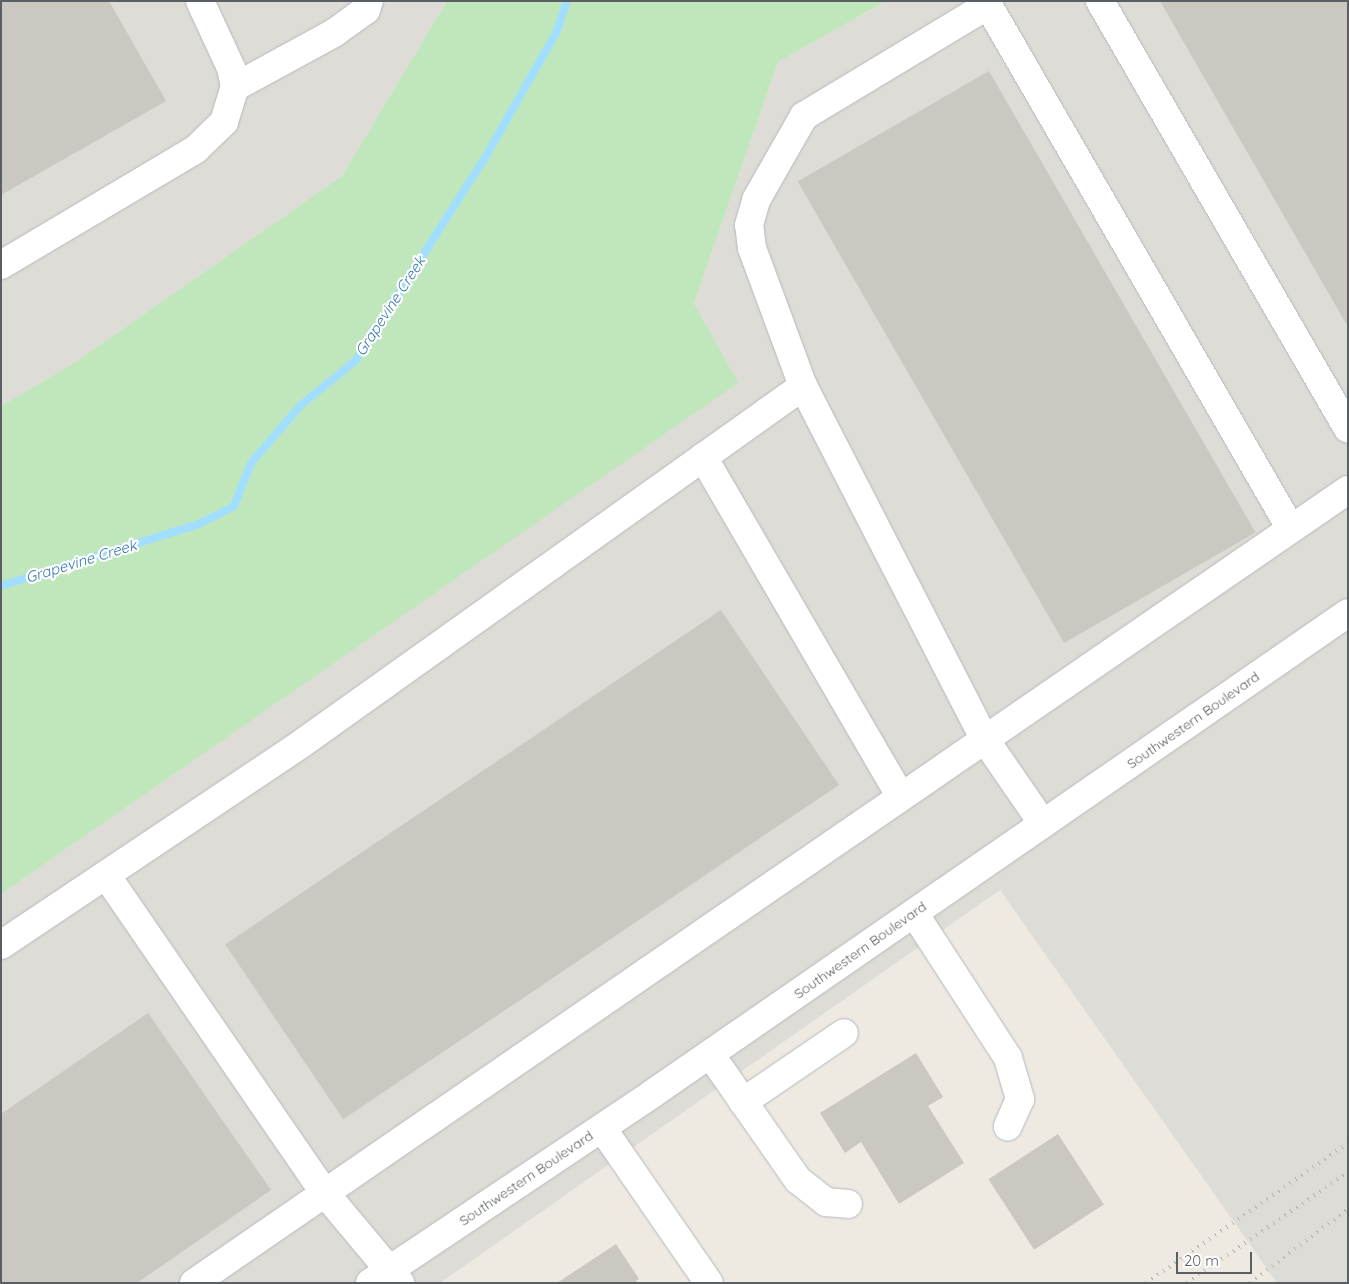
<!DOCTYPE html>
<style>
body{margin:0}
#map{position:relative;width:1349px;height:1284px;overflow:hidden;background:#eeeae2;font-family:Quicksand,sans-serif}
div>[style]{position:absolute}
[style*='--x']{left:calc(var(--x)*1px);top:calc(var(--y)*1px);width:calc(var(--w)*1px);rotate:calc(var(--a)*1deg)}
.industrial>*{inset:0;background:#dedcd6}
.green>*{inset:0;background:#c0e7bc}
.stream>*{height:8px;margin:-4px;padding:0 4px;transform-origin:4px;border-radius:4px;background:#a1deff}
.building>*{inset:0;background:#cbc7c1;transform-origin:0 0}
.roads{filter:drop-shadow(0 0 1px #b5b9bd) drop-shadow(0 0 1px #b5b9bd)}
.minor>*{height:28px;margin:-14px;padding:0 14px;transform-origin:14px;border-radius:14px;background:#fff}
.rail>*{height:4px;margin-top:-2px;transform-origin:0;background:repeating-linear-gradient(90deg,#b3b4b5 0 1px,transparent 0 7px)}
span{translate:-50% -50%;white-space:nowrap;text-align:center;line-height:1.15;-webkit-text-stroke:4.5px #fff;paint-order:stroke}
.street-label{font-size:14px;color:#5a5f64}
.water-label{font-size:15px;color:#367aae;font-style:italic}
.frame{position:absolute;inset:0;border:2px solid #5a5f64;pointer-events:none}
.scale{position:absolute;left:1176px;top:1252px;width:76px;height:22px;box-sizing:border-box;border:2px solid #5a5f64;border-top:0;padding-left:6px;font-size:15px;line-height:18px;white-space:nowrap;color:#5a5f64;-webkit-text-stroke:4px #fff;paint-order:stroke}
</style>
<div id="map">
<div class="industrial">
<div style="clip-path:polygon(1px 1px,447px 1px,342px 176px,74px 363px,1px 406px)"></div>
<div style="clip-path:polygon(886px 1px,1348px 1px,1348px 1283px,1277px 1283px,1000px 890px,440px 1283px,1px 1283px,1px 894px,737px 383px,694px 303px,778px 62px)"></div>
</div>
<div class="green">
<div style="clip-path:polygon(447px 1px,886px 1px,778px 62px,694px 303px,738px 383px,1px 894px,1px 406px,74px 363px,342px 176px)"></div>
</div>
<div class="stream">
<div style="--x:1;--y:586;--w:207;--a:-17.4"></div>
<div style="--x:199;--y:524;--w:39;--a:-27"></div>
<div style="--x:234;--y:506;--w:46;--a:-68.4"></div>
<div style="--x:251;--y:463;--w:75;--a:-49.3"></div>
<div style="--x:300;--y:406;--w:72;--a:-39.4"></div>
<div style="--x:356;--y:360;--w:244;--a:-57.5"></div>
<div style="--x:487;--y:154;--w:139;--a:-60.3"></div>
<div style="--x:556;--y:33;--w:34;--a:-71"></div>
</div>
<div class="building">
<div style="clip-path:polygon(1px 1px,109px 1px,166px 101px,1px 195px)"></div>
<div style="clip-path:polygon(1160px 1px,1348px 1px,1348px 327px)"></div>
<div style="left:989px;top:71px;width:533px;height:221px;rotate:60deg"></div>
<div style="left:721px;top:610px;width:211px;height:598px;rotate:56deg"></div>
<div style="clip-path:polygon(148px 1013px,271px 1190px,137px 1283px,1px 1283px,1px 1114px)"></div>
<div style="clip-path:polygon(916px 1053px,943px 1097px,928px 1106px,964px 1163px,899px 1204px,861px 1142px,845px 1153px,820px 1113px)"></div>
<div style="left:1058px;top:1134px;width:84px;height:83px;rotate:57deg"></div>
<div style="clip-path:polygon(616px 1244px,639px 1279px,634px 1283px,557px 1283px)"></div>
</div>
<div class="roads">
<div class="minor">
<div style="--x:1100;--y:1;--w:494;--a:59.9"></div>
<div style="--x:235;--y:87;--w:113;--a:-28.6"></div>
<div style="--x:334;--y:33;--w:39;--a:-36"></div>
<div style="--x:366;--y:10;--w:9;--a:-72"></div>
<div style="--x:1;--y:265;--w:227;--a:-30.7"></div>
<div style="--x:196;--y:149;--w:39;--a:-44"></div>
<div style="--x:224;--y:122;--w:37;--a:-73"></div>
<div style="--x:235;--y:87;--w:19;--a:-102"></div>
<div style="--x:231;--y:68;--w:74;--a:-114.8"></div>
<div style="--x:803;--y:386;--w:147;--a:-110.3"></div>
<div style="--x:752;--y:248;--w:23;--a:-97"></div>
<div style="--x:749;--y:225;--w:26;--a:-74"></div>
<div style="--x:756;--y:200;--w:97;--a:-60.3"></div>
<div style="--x:804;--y:116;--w:215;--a:-31.1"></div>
<div style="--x:988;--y:5;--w:605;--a:59.96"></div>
<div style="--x:703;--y:457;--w:392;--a:59.8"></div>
<div style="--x:106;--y:875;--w:385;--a:55.5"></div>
<div style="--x:324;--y:1192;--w:119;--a:50.1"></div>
<div style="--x:914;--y:913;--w:173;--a:57"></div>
<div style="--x:1008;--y:1058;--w:43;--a:73.7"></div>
<div style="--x:1020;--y:1099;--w:30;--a:114"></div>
<div style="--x:1;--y:945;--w:361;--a:-33.8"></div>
<div style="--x:301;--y:744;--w:617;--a:-35.49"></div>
<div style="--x:803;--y:386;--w:396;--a:62.8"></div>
<div style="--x:984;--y:738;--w:104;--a:55.5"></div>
<div style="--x:710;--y:1054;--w:154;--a:55.1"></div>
<div style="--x:798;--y:1180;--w:36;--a:38"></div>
<div style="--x:826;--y:1202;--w:22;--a:5"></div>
<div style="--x:743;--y:1102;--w:122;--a:-34.3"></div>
<div style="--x:602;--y:1128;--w:188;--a:55.4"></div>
<div style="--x:194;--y:1283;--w:1400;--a:-34.5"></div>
<div style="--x:370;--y:1283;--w:339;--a:-33.8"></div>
<div style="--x:652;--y:1094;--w:846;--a:-34.65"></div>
</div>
</div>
<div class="rail">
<div style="--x:1146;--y:1283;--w:246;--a:-34.7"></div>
<div style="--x:1187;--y:1283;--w:196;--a:-34.6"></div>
<div style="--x:1250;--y:1283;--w:123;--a:-37.1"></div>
</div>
<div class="street-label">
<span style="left:1193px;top:720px;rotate:-35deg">Southwestern Boulevard</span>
<span style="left:860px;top:950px;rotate:-35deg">Southwestern Boulevard</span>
<span style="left:526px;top:1178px;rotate:-34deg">Southwestern Boulevard</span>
</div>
<div class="water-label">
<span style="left:390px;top:306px;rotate:-57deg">Grapevine Creek</span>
<span style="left:81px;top:561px;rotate:-17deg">Grapevine Creek</span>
</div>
<div class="frame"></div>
<div class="scale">20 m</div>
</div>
